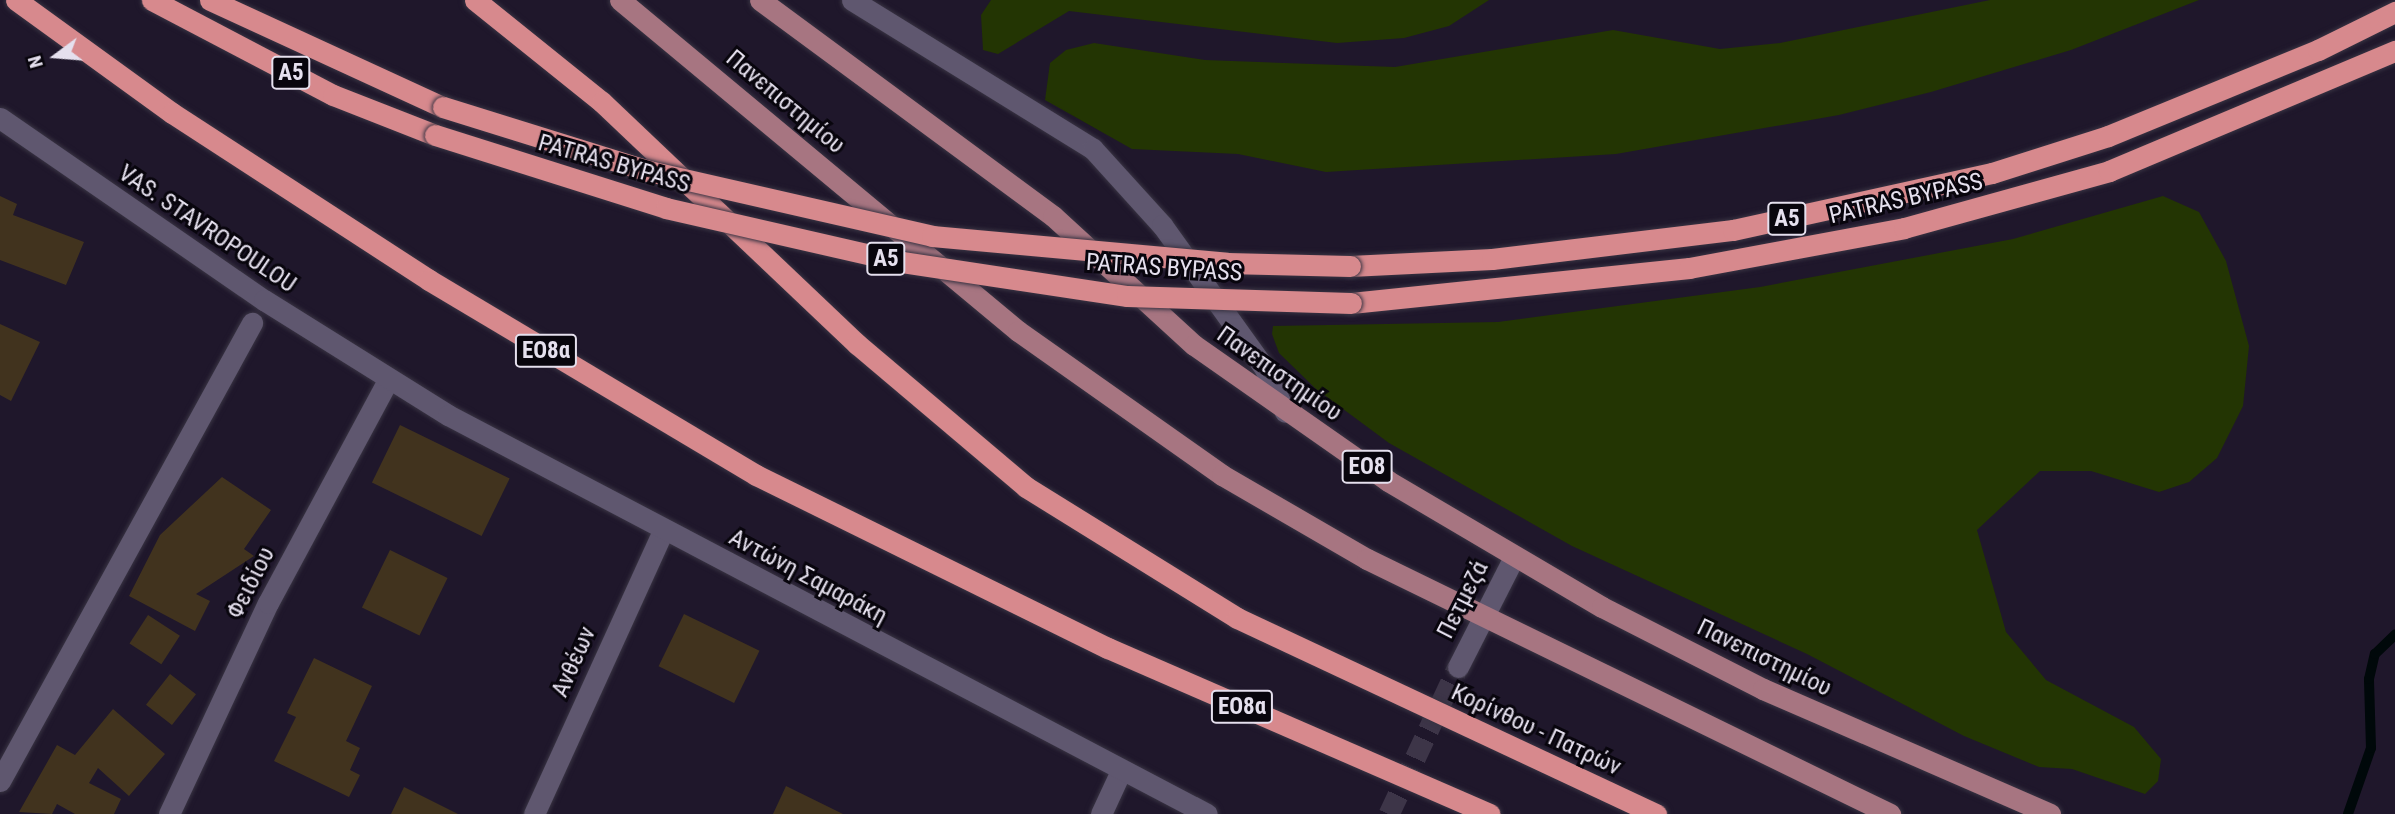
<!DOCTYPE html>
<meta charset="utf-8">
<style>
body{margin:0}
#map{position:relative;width:2395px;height:814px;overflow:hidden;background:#1f172b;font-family:"Roboto Condensed",sans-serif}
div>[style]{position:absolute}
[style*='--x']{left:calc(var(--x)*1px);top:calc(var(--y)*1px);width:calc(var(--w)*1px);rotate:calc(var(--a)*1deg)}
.green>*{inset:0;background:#233503}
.stream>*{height:10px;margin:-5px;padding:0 5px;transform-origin:5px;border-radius:5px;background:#00080a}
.building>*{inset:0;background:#41331e;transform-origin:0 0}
.secondary-tunnel>*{height:21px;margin-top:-10.5px;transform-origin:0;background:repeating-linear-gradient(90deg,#3d3548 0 21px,transparent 0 31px)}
.roads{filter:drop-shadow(0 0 2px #393443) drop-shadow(0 0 2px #393443)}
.street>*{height:21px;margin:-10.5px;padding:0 10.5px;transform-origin:10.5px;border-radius:10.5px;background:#5f576f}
.secondary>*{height:21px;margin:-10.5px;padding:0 10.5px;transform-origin:10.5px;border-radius:10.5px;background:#5f576f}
.primary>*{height:21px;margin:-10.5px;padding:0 10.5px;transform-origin:10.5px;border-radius:10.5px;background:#a77581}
.highway>*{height:21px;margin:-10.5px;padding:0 10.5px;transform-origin:10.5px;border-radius:10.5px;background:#d7898d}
.bridges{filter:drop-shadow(0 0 2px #393443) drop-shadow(0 0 2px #393443)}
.highway-bridge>*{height:21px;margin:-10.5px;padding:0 10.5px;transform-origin:10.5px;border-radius:10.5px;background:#d7898d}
span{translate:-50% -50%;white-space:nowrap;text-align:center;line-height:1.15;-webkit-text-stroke:6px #08050d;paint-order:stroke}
.shield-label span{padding:2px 5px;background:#08050d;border:2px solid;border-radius:5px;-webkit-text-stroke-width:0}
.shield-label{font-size:23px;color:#e5e0ee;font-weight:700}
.street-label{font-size:24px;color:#e5e0ee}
.north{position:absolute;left:21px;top:21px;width:70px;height:70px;-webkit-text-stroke:5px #08050d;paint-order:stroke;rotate:254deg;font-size:19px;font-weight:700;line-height:28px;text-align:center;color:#e5e0ee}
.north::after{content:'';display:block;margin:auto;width:24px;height:32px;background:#e5e0ee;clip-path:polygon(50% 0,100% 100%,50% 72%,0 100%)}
</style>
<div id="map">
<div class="green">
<div style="clip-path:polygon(991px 0,1489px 0,1449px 26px,1404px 38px,1337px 43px,1069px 11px,998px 54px,983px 50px,981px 15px)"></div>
<div style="clip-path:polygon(1990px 0,2199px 0,2071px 50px,1931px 92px,1839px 115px,1616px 154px,1326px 172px,1238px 154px,1132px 149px,1045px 100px,1050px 63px,1066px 50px,1094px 43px,1205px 60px,1395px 67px,1613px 30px,1720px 49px,1780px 43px)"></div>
<div style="clip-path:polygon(2163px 196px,2199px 212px,2226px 261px,2249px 346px,2243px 406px,2217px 458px,2189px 482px,2159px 492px,2091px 471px,2040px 471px,1977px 530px,2006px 632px,2046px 680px,2134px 727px,2161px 759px,2158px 781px,2145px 794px,2072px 769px,2039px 767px,1964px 736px,1807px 654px,1572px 546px,1389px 443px,1316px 389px,1279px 353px,1272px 334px,1273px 326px,1498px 322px,1760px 287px,2013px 239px)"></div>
</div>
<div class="stream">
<div style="--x:2348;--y:814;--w:70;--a:-70.8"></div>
<div style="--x:2371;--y:748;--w:69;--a:-91.7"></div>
<div style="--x:2369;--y:679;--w:26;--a:-77"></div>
<div style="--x:2375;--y:654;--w:28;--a:-44"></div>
</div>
<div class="building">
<div style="clip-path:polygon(0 196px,17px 204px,13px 215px,84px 242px,66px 285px,0 260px)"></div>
<div style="clip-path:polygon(0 324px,40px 342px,11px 401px,0 395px)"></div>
<div style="left:400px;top:425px;width:122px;height:64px;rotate:26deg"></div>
<div style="clip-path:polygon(222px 477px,271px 510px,244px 549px,254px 556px,196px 594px,210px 601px,195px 631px,129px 596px,160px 535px)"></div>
<div style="left:390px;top:550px;width:64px;height:64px;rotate:26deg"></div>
<div style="left:684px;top:614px;width:84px;height:58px;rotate:26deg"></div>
<div style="left:148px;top:615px;width:38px;height:34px;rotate:33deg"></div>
<div style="clip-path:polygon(314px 658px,372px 686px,346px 741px,360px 748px,350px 770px,360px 775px,349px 797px,274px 761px,296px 717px,287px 713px)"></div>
<div style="left:170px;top:674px;width:33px;height:39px;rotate:38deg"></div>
<div style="clip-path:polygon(113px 709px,165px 754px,129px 796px,98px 768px,89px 783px,121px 799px,114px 814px,75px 814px,57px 804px,52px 814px,19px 812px,57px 745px,75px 755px)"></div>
<div style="clip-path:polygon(786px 786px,843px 814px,773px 814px)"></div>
<div style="clip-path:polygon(404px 787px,458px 814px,391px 814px)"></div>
</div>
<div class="secondary-tunnel">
<div style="--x:1389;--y:814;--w:162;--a:-64.9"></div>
</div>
<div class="roads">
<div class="street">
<div style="--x:852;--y:0;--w:283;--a:31.7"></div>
<div style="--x:1093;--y:149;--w:103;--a:47.8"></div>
<div style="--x:1162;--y:225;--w:177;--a:54.4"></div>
<div style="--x:1265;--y:369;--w:47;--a:65.1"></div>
<div style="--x:0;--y:781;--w:523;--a:-61.18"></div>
<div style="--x:169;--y:814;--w:233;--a:-64.9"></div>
<div style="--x:268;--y:603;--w:253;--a:-61.7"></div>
<div style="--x:534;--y:814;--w:311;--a:-65.5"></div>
<div style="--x:1101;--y:814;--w:45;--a:-65.1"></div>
</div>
<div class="secondary">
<div style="--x:0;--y:118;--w:321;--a:34.6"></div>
<div style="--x:264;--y:300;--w:217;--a:32"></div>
<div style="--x:448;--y:415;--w:857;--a:27.73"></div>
<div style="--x:1458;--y:667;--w:123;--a:-63"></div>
</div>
<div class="primary">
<div style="--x:620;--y:0;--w:518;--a:39.75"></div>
<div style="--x:1018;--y:331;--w:250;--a:35.2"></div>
<div style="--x:1222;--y:475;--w:168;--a:30.1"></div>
<div style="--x:1367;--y:559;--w:582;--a:25.99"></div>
<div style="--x:760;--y:0;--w:364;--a:36.4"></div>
<div style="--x:1053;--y:216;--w:191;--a:42.5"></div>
<div style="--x:1194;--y:345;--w:237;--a:35"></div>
<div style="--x:1388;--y:481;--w:248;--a:30.5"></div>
<div style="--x:1602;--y:607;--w:181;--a:27"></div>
<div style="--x:1763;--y:689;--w:313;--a:23.5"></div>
</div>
<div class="highway">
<div style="--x:16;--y:0;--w:193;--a:35.9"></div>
<div style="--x:172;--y:113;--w:306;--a:33"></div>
<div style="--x:429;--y:280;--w:381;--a:30.8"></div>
<div style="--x:756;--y:475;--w:392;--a:26.2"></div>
<div style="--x:1108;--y:648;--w:416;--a:23.5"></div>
<div style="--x:152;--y:0;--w:204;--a:27.7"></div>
<div style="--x:333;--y:95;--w:110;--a:21.4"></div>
<div style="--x:210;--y:0;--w:256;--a:24.7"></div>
<div style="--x:475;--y:0;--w:163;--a:38.8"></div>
<div style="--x:602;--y:102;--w:352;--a:43.5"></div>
<div style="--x:857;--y:344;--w:221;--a:40.2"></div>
<div style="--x:1026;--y:487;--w:248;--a:31.8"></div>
<div style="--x:1237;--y:618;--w:463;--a:25.1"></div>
<div style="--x:1350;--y:266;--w:142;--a:-2.8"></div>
<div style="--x:1492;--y:259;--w:243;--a:-6.9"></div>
<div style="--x:1733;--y:230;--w:265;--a:-12.4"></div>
<div style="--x:1992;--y:173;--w:122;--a:-17.7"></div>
<div style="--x:2108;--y:136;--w:227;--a:-22.3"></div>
<div style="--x:2318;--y:50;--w:86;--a:-26.3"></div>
<div style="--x:1351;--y:303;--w:340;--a:-5.9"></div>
<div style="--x:1689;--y:268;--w:219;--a:-10.5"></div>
<div style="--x:1904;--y:228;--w:213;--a:-15.5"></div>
<div style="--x:2109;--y:171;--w:310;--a:-22.8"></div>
</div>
</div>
<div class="bridges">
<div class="highway-bridge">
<div style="--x:443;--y:107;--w:216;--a:17.3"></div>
<div style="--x:649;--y:171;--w:290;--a:12.9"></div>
<div style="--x:932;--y:236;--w:296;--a:5.2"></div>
<div style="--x:1227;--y:263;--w:123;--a:1.4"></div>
<div style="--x:435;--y:135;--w:242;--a:17.5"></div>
<div style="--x:666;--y:208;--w:242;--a:12.9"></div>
<div style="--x:902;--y:262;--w:228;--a:8.6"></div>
<div style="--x:1127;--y:296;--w:224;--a:1.8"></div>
</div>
</div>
<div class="shield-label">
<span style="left:291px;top:73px">Α5</span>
<span style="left:1787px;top:219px">Α5</span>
<span style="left:886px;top:259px">Α5</span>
<span style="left:546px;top:351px">ΕΟ8α</span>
<span style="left:1367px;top:467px">ΕΟ8</span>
<span style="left:1242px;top:707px">ΕΟ8α</span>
</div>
<div class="street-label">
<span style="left:785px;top:102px;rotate:40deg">Πανεπιστημίου</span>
<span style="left:614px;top:164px;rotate:16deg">PATRAS BYPASS</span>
<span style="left:1906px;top:199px;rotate:-13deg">PATRAS BYPASS</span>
<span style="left:207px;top:229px;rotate:34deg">VAS. STAVROPOULOU</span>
<span style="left:1164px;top:268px;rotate:4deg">PATRAS BYPASS</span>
<span style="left:1279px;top:374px;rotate:35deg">Πανεπιστημίου</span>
<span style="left:808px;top:577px;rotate:28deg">Αντώνη Σαμαράκη</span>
<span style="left:251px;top:583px;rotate:-63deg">Φειδίου</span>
<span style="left:1463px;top:600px;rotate:-63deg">Πετμεζά</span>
<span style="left:1764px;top:658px;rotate:26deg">Πανεπιστημίου</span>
<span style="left:574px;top:662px;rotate:-66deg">Ανθέων</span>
<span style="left:1536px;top:730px;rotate:25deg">Κορίνθου - Πατρών</span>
</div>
<div class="north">N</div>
</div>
